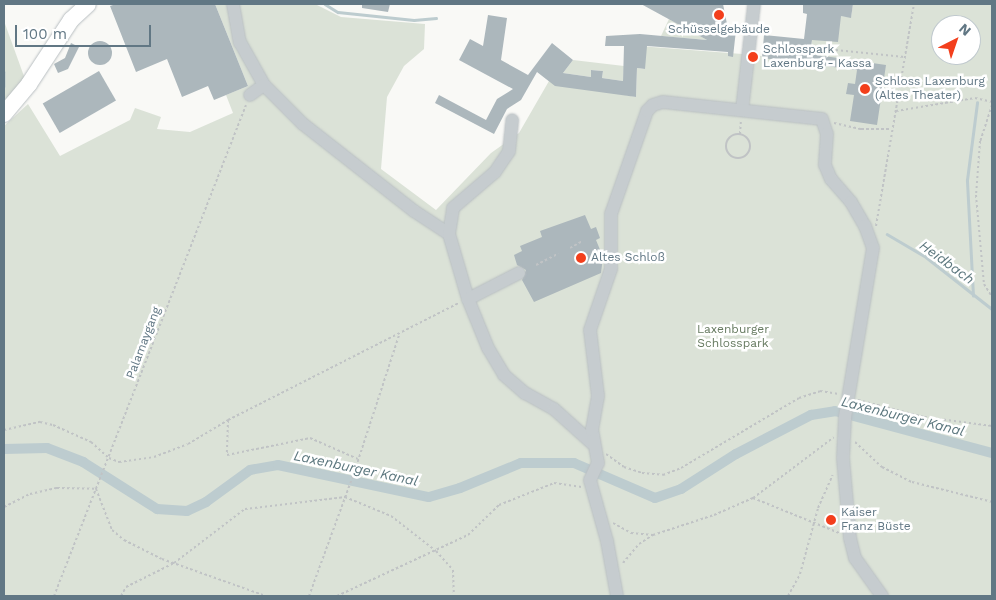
<!DOCTYPE html>
<meta charset="utf-8">
<style>
body{margin:0}
#map{position:relative;width:996px;height:600px;overflow:hidden;background:#f9f9f6;font-family:"Work Sans",sans-serif}
div>[style]{position:absolute}
[style*='--x']{left:calc(var(--x)*1px);top:calc(var(--y)*1px);width:calc(var(--w)*1px);rotate:calc(var(--a)*1deg)}
.green>*{inset:0;background:#dbe2d7}
.stream>*{height:2.5px;margin:-1.25px;padding:0 1.25px;transform-origin:1.25px;border-radius:1.25px;background:#bdcccf}
.canal>*{height:10px;margin:-5px;padding:0 5px;transform-origin:5px;border-radius:5px;background:#bdcccf}
.building>*{inset:0;background:#acb7bc;transform-origin:0 0}
.round{border-radius:50%}
.path>*{height:2px;margin-top:-1px;transform-origin:0;background:repeating-linear-gradient(90deg,#c0c3c5 0 2.5px,transparent 0 5px)}
.path>.ring{margin:-1px;padding:0;box-sizing:content-box;background:none;border:2px solid #c0c3c5;border-radius:50%}
.roads{filter:drop-shadow(0 0 1px #b9bfc2) drop-shadow(0 0 1px #b9bfc2)}
.minor>*{height:12px;margin:-6px;padding:0 6px;transform-origin:6px;border-radius:6px;background:#c6cccf}
.major>*{height:16px;margin:-8px;padding:0 8px;transform-origin:8px;border-radius:8px;background:#fff}
.dots>*{width:14px;height:14px;translate:-50% -50%;box-sizing:border-box;border:2px solid #fff;border-radius:50%}
span{translate:-50% -50%;white-space:nowrap;text-align:center;line-height:1.15;-webkit-text-stroke:5px #fff;paint-order:stroke}
.poi-label{font-size:12px;color:#617784}
.left{translate:0 -50%;text-align:left}
.park-label{font-size:12px;color:#677b61}
.street-label{font-size:12px;color:#617784}
.water-label{font-size:14px;color:#5c777e;font-style:italic}
.frame{position:absolute;inset:0;border:5px solid #617784;pointer-events:none}
.north{position:absolute;left:931px;top:15px;width:50px;height:50px;box-sizing:border-box;background:#fff;border:1px solid #c0c9ce;border-radius:50%;rotate:41deg;font-size:14px;font-weight:700;line-height:20px;text-align:center;color:#617784}
.north::after{content:'';display:block;margin:auto;width:18px;height:22px;background:#f33f1c;clip-path:polygon(50% 0,100% 100%,50% 72%,0 100%)}
.scale{position:absolute;left:15px;top:25px;width:136px;height:22px;box-sizing:border-box;border:2px solid #617784;border-top:0;padding-left:6px;font-size:15px;line-height:18px;white-space:nowrap;color:#617784;-webkit-text-stroke:4px #fff;paint-order:stroke}
</style>
<div id="map">
<div class="green">
<div style="clip-path:polygon(evenodd,215px 4px,315px 4px,341px 17px,425px 24px,424px 49px,404px 66px,387px 97px,381px 169px,436px 210px,491px 153px,519px 133px,549px 81px,636px 97px,637px 68px,645px 69px,639px 46px,755px 55px,809px 64px,812px 40px,841px 16px,851px 17px,853px 4px,992px 4px,992px 596px,4px 596px,4px 126px,28px 104px,60px 156px,130px 120px,135px 108px,161px 117px,157px 129px,190px 132px,233px 113px,226px 95px,248px 86px,215px 4px,941px 25px,971px 25px,971px 55px,941px 55px,941px 25px)"></div>
<div style="clip-path:polygon(669px 19px,707px 40px,661px 36px)"></div>
<div style="clip-path:polygon(4px 21px,25px 79px,4px 104px)"></div>
<div style="clip-path:polygon(573px 60px,624px 66px,623px 81px,602px 78px,603px 71px,592px 70px,591px 77px,563px 73px)"></div>
</div>
<div class="stream">
<div style="--x:325;--y:4;--w:15;--a:32"></div>
<div style="--x:338;--y:12;--w:76;--a:6"></div>
<div style="--x:414;--y:20;--w:22;--a:-5"></div>
<div style="--x:4;--y:72;--w:14;--a:90"></div>
<div style="--x:887;--y:234;--w:45;--a:30.5"></div>
<div style="--x:926;--y:257;--w:84;--a:38.2"></div>
<div style="--x:973;--y:296;--w:116;--a:-93"></div>
<div style="--x:967;--y:180;--w:78;--a:-82.6"></div>
</div>
<div class="canal">
<div style="--x:4;--y:449;--w:43;--a:-1.3"></div>
<div style="--x:47;--y:448;--w:39;--a:21"></div>
<div style="--x:83;--y:462;--w:88;--a:32.4"></div>
<div style="--x:157;--y:509;--w:30;--a:4"></div>
<div style="--x:187;--y:511;--w:21;--a:-25"></div>
<div style="--x:206;--y:502;--w:54;--a:-36"></div>
<div style="--x:250;--y:470;--w:28;--a:-10"></div>
<div style="--x:278;--y:465;--w:154;--a:12"></div>
<div style="--x:429;--y:497;--w:32;--a:-16"></div>
<div style="--x:460;--y:488;--w:66;--a:-22.3"></div>
<div style="--x:521;--y:463;--w:53;--a:0"></div>
<div style="--x:574;--y:463;--w:88;--a:23.4"></div>
<div style="--x:655;--y:498;--w:28;--a:-19"></div>
<div style="--x:681;--y:489;--w:65;--a:-32.5"></div>
<div style="--x:736;--y:454;--w:85;--a:-27.5"></div>
<div style="--x:811;--y:415;--w:24;--a:-9"></div>
<div style="--x:835;--y:411;--w:163;--a:15"></div>
</div>
<div class="building">
<div style="clip-path:polygon(116px 4px,215px 4px,248px 86px,214px 100px,208px 86px,182px 97px,167px 59px,136px 72px,110px 6px)"></div>
<div style="clip-path:polygon(362px 4px,390px 4px,388px 12px,362px 8px)"></div>
<div style="clip-path:polygon(641px 4px,723px 4px,727px 24px,736px 30px,733px 57px,728px 56px,728px 52px,647px 46px,645px 69px,637px 68px,636px 97px,555px 86px,537px 72px,521px 100px,507px 109px,494px 134px,435px 103px,439px 95px,486px 120px,497px 99px,513px 89px,459px 60px,470px 39px,483px 46px,488px 15px,507px 18px,501px 60px,528px 75px,552px 43px,573px 60px,563px 73px,591px 77px,591px 70px,603px 71px,602px 78px,623px 81px,624px 46px,605px 46px,606px 36px,640px 34px,707px 40px)"></div>
<div style="clip-path:polygon(803px 4px,853px 4px,851px 18px,841px 16px,838px 42px,812px 40px,810px 54px,886px 65px,877px 125px,850px 121px,854px 95px,846px 94px,848px 83px,855px 84px,857px 70px,762px 58px,764px 35px,804px 39px,807px 14px,803px 13px)"></div>
<div class="round" style="left:88px;top:41px;width:24px;height:24px"></div>
<div style="clip-path:polygon(71px 43px,79px 47px,68px 69px,58px 73px,54px 64px,65px 58px)"></div>
<div style="left:99px;top:71px;width:34px;height:65px;rotate:60deg"></div>
<div style="clip-path:polygon(585px 215px,591px 229px,596px 227px,600px 238px,596px 240px,603px 257px,601px 273px,534px 302px,522px 280px,526px 270px,517px 265px,514px 255px,522px 251px,520px 246px,542px 237px,540px 231px)"></div>
</div>
<div class="path">
<div style="--x:816;--y:48;--w:89;--a:5.8"></div>
<div style="--x:992;--y:105;--w:38;--a:108"></div>
<div style="--x:980;--y:141;--w:54;--a:94.2"></div>
<div style="--x:976;--y:195;--w:89;--a:84.9"></div>
<div style="--x:984;--y:284;--w:15;--a:58"></div>
<div style="--x:896;--y:111;--w:80;--a:-9.3"></div>
<div style="--x:975;--y:98;--w:17;--a:13"></div>
<div style="--x:834;--y:123;--w:28;--a:13"></div>
<div style="--x:861;--y:129;--w:30;--a:0"></div>
<div style="--x:740;--y:134;--w:14;--a:-86"></div>
<div class="ring" style="left:726px;top:134px;width:22px;height:22px"></div>
<div style="--x:876;--y:226;--w:225;--a:-80.3"></div>
<div style="--x:570;--y:248;--w:13;--a:-29"></div>
<div style="--x:536;--y:265;--w:25;--a:-27"></div>
<div style="--x:858;--y:400;--w:68;--a:14.4"></div>
<div style="--x:924;--y:417;--w:69;--a:7.5"></div>
<div style="--x:228;--y:420;--w:35;--a:92"></div>
<div style="--x:227;--y:455;--w:85;--a:-11.6"></div>
<div style="--x:310;--y:438;--w:52;--a:23.6"></div>
<div style="--x:4;--y:430;--w:37;--a:-13"></div>
<div style="--x:40;--y:422;--w:13;--a:13"></div>
<div style="--x:53;--y:425;--w:42;--a:24.1"></div>
<div style="--x:91;--y:442;--w:24;--a:42"></div>
<div style="--x:109;--y:458;--w:11;--a:22"></div>
<div style="--x:119;--y:462;--w:35;--a:-8"></div>
<div style="--x:154;--y:457;--w:36;--a:-21"></div>
<div style="--x:188;--y:444;--w:47;--a:-31"></div>
<div style="--x:228;--y:420;--w:259;--a:-26.9"></div>
<div style="--x:855;--y:442;--w:37;--a:43"></div>
<div style="--x:882;--y:467;--w:34;--a:27"></div>
<div style="--x:912;--y:482;--w:82;--a:14"></div>
<div style="--x:606;--y:454;--w:22;--a:36"></div>
<div style="--x:624;--y:467;--w:19;--a:18"></div>
<div style="--x:642;--y:473;--w:21;--a:5"></div>
<div style="--x:663;--y:475;--w:19;--a:-21"></div>
<div style="--x:681;--y:468;--w:137;--a:-30.7"></div>
<div style="--x:799;--y:398;--w:22;--a:-18"></div>
<div style="--x:820;--y:391;--w:19;--a:9"></div>
<div style="--x:96;--y:489;--w:44;--a:68.7"></div>
<div style="--x:112;--y:530;--w:16;--a:40"></div>
<div style="--x:124;--y:540;--w:42;--a:26.6"></div>
<div style="--x:162;--y:559;--w:110;--a:19.6"></div>
<div style="--x:753;--y:498;--w:93;--a:22.1"></div>
<div style="--x:4;--y:507;--w:29;--a:-27"></div>
<div style="--x:30;--y:494;--w:28;--a:-13"></div>
<div style="--x:57;--y:488;--w:39;--a:1"></div>
<div style="--x:613;--y:523;--w:21;--a:29"></div>
<div style="--x:631;--y:533;--w:22;--a:5"></div>
<div style="--x:623;--y:563;--w:25;--a:-50"></div>
<div style="--x:639;--y:544;--w:17;--a:-33"></div>
<div style="--x:653;--y:535;--w:64;--a:-18.2"></div>
<div style="--x:714;--y:515;--w:43;--a:-23.6"></div>
<div style="--x:753;--y:498;--w:101;--a:-37"></div>
<div style="--x:54;--y:596;--w:527;--a:-68.64"></div>
<div style="--x:121;--y:596;--w:10;--a:-61"></div>
<div style="--x:126;--y:587;--w:54;--a:-26.6"></div>
<div style="--x:174;--y:563;--w:89;--a:-37.3"></div>
<div style="--x:245;--y:509;--w:101;--a:-6.8"></div>
<div style="--x:345;--y:497;--w:50;--a:22.4"></div>
<div style="--x:391;--y:516;--w:57;--a:37.9"></div>
<div style="--x:436;--y:551;--w:25;--a:48"></div>
<div style="--x:453;--y:570;--w:26;--a:88"></div>
<div style="--x:309;--y:596;--w:128;--a:-69.9"></div>
<div style="--x:353;--y:476;--w:148;--a:-71.9"></div>
<div style="--x:337;--y:596;--w:145;--a:-25"></div>
<div style="--x:468;--y:535;--w:43;--a:-44.1"></div>
<div style="--x:499;--y:505;--w:59;--a:-21.8"></div>
<div style="--x:554;--y:483;--w:28;--a:8"></div>
<div style="--x:788;--y:596;--w:25;--a:-61"></div>
<div style="--x:800;--y:574;--w:68;--a:-74.7"></div>
<div style="--x:818;--y:508;--w:36;--a:-66"></div>
</div>
<div class="roads">
<div class="minor">
<div style="--x:233;--y:4;--w:39;--a:80"></div>
<div style="--x:240;--y:42;--w:49;--a:60.8"></div>
<div style="--x:264;--y:85;--w:55;--a:45"></div>
<div style="--x:303;--y:124;--w:141;--a:38.1"></div>
<div style="--x:414;--y:211;--w:42;--a:33.3"></div>
<div style="--x:449;--y:234;--w:68;--a:73.7"></div>
<div style="--x:468;--y:299;--w:53;--a:67.8"></div>
<div style="--x:488;--y:348;--w:31;--a:59"></div>
<div style="--x:504;--y:375;--w:28;--a:41"></div>
<div style="--x:525;--y:393;--w:33;--a:29"></div>
<div style="--x:554;--y:409;--w:54;--a:42"></div>
<div style="--x:250;--y:95;--w:17;--a:-36"></div>
<div style="--x:742;--y:110;--w:107;--a:-83.5"></div>
<div style="--x:449;--y:234;--w:26;--a:-81"></div>
<div style="--x:453;--y:208;--w:55;--a:-40.6"></div>
<div style="--x:495;--y:172;--w:25;--a:-56"></div>
<div style="--x:509;--y:151;--w:31;--a:-84"></div>
<div style="--x:468;--y:299;--w:57;--a:-27"></div>
<div style="--x:617;--y:596;--w:56;--a:-100.3"></div>
<div style="--x:607;--y:541;--w:63;--a:-105.6"></div>
<div style="--x:590;--y:480;--w:19;--a:-65"></div>
<div style="--x:598;--y:463;--w:34;--a:-100"></div>
<div style="--x:592;--y:430;--w:35;--a:-80"></div>
<div style="--x:598;--y:396;--w:66;--a:-96.9"></div>
<div style="--x:590;--y:330;--w:65;--a:-71"></div>
<div style="--x:611;--y:269;--w:55;--a:-90"></div>
<div style="--x:611;--y:214;--w:109;--a:-70.7"></div>
<div style="--x:647;--y:111;--w:8;--a:-45"></div>
<div style="--x:653;--y:105;--w:10;--a:-17"></div>
<div style="--x:663;--y:102;--w:160;--a:6.1"></div>
<div style="--x:822;--y:119;--w:16;--a:72"></div>
<div style="--x:827;--y:134;--w:31;--a:94"></div>
<div style="--x:825;--y:165;--w:15;--a:67"></div>
<div style="--x:831;--y:179;--w:30;--a:49"></div>
<div style="--x:851;--y:202;--w:28;--a:60"></div>
<div style="--x:865;--y:226;--w:23;--a:70"></div>
<div style="--x:873;--y:248;--w:172;--a:99.4"></div>
<div style="--x:845;--y:418;--w:40;--a:92.9"></div>
<div style="--x:843;--y:458;--w:80;--a:85"></div>
<div style="--x:850;--y:538;--w:21;--a:76"></div>
<div style="--x:855;--y:558;--w:47;--a:54.6"></div>
</div>
<div class="major">
<div style="--x:4;--y:114;--w:39;--a:-50"></div>
<div style="--x:29;--y:84;--w:77;--a:-56.7"></div>
<div style="--x:71;--y:20;--w:23;--a:-43"></div>
</div>
</div>
<div class="dots">
<div style="left:719px;top:15px;background:#f33f1c"></div>
<div style="left:753px;top:57px;background:#f33f1c"></div>
<div style="left:865px;top:89px;background:#f33f1c"></div>
<div style="left:581px;top:258px;background:#f33f1c"></div>
<div style="left:831px;top:520px;background:#f33f1c"></div>
</div>
<div class="poi-label">
<span style="left:719px;top:30px">Schüsselgebäude</span>
<span class="left" style="left:763px;top:57px">Schlosspark<br>Laxenburg - Kassa</span>
<span class="left" style="left:875px;top:89px">Schloss Laxenburg<br>(Altes Theater)</span>
<span class="left" style="left:591px;top:258px">Altes Schloß</span>
<span class="left" style="left:841px;top:520px">Kaiser<br>Franz Büste</span>
</div>
<div class="park-label">
<span style="left:733px;top:337px">Laxenburger<br>Schlosspark</span>
</div>
<div class="street-label">
<span style="left:144px;top:343px;rotate:-69deg">Palamaygang</span>
</div>
<div class="water-label">
<span style="left:947px;top:262px;rotate:36deg">Heidbach</span>
<span style="left:903px;top:416px;rotate:14deg">Laxenburger Kanal</span>
<span style="left:356px;top:468px;rotate:12deg">Laxenburger Kanal</span>
</div>
<div class="frame"></div>
<div class="north">N</div>
<div class="scale">100 m</div>
</div>
